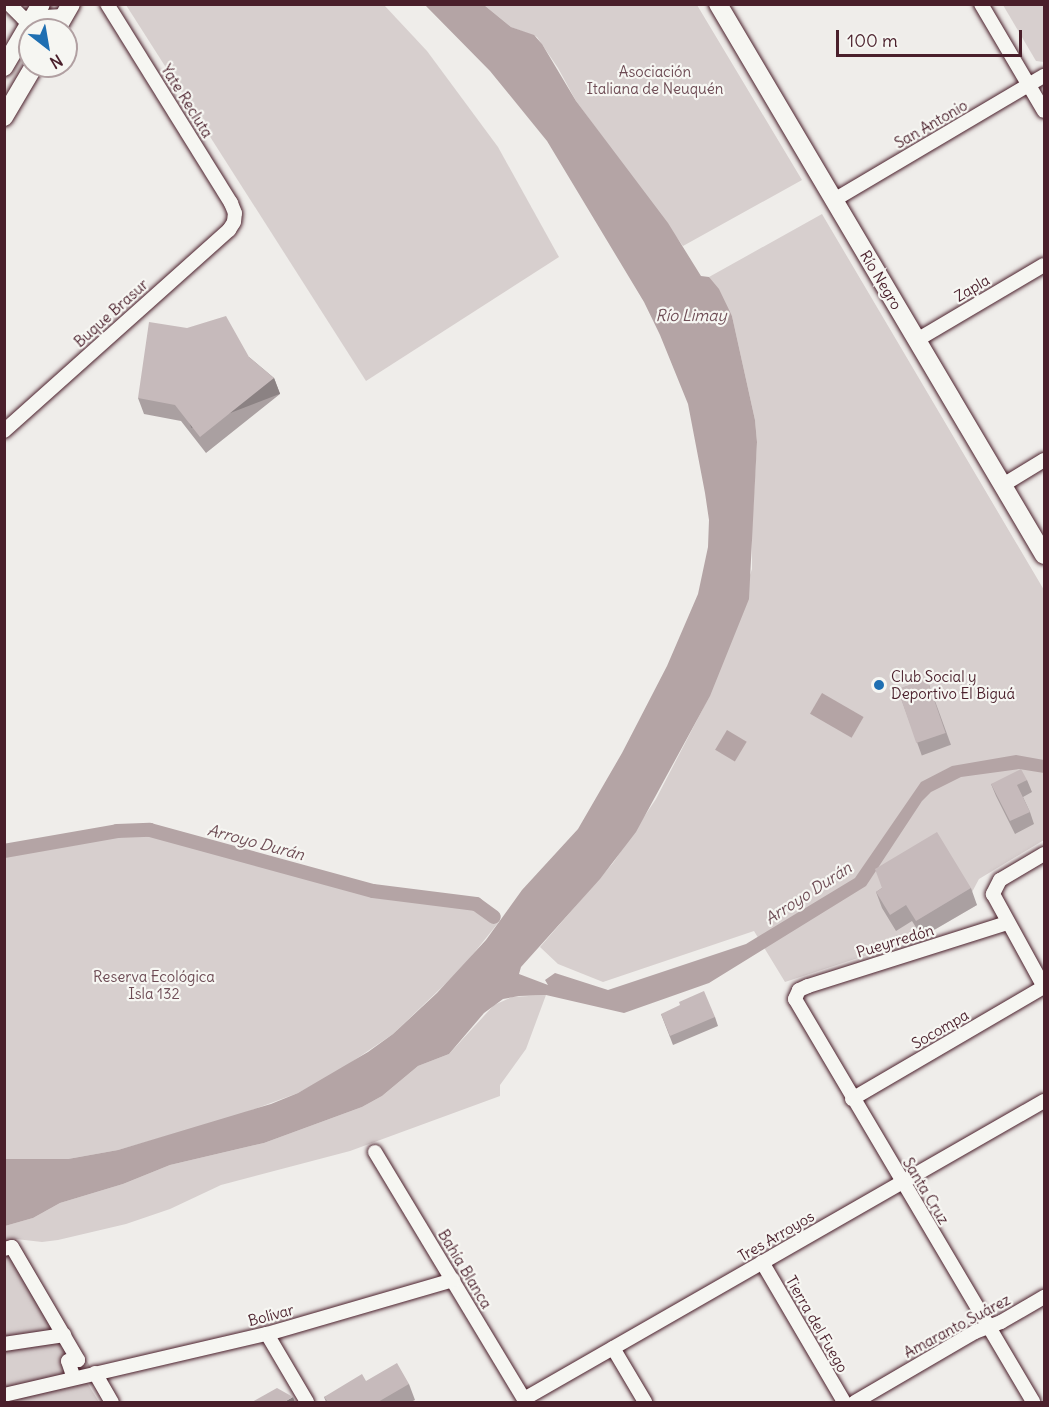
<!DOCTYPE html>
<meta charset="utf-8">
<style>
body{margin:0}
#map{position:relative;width:1049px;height:1407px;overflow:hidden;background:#efedea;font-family:Delius,sans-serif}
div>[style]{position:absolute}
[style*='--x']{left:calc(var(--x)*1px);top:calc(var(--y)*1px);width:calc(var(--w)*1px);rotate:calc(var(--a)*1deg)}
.green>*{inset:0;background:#d7cfce}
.water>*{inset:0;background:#b4a4a5;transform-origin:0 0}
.canal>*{height:14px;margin:-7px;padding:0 7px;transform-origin:7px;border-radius:7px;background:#b4a4a5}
.roads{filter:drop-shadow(0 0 2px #4a1f2b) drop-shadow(0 0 2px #4a1f2b)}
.street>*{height:14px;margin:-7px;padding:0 7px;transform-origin:7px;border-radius:7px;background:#f6f6f2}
.secondary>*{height:18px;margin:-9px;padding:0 9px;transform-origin:9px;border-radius:9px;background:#f6f6f2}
.wall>*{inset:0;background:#aaa0a1;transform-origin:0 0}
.shaded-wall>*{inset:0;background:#8b8283;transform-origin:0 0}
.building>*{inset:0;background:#c6babb;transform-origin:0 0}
.dots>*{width:16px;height:16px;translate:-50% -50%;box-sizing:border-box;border:3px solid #f6f6f2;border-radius:50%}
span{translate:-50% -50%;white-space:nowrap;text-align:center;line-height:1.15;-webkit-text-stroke:4.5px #f6f6f2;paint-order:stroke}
.park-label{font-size:15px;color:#6d4b54}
.street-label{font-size:15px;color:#4a1f2b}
.poi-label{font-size:15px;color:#4a1f2b}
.left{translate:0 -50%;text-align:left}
.water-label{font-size:16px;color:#6f4e56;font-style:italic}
.frame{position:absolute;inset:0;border:6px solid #4a1f2b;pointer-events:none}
.north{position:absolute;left:18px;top:18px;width:60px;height:60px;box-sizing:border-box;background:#f6f6f2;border:2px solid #b1a0a2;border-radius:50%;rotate:149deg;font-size:16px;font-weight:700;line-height:24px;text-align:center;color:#4a1f2b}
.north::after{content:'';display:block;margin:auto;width:21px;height:27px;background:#1f6fb2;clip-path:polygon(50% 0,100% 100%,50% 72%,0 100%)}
.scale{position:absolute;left:836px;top:30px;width:186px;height:27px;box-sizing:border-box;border:3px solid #4a1f2b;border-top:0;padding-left:8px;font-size:18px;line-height:21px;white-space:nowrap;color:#4a1f2b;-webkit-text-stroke:4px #f6f6f2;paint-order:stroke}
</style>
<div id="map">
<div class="green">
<div style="clip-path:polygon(126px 5px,384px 5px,427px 51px,498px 147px,559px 257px,366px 381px)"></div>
<div style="clip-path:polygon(484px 5px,697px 5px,802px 180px,683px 246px,576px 101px,558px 68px,537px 37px,511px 27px)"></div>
<div style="clip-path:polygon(1003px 5px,1044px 5px,1044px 62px,1036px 61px)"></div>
<div style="clip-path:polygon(822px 214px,1044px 590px,1044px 840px,979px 879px,971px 894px,977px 905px,922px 937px,785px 982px,754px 931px,603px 982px,558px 964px,540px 947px,613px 863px,656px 799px,709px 697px,752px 569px,752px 526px,757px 442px,755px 420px,732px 316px,709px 277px)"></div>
<div style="clip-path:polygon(134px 830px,165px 833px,373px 891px,476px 904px,490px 912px,498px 923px,462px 968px,393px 1034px,337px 1072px,298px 1093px,233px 1117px,118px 1150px,68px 1159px,5px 1159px,5px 851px)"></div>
<div style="clip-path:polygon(546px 995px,526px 1049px,500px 1085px,500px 1096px,350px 1151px,221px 1185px,170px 1209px,126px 1224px,58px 1240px,42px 1242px,16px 1239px,91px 1368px,5px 1388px,5px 1226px,33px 1218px,60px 1203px,123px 1184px,170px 1165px,264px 1143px,362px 1107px,382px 1096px,418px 1066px,449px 1054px,494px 1005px,512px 997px)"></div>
<div style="clip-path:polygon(86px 1381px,99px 1402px,5px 1402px,4px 1401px)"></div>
</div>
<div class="water">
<div style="clip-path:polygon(425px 5px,484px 5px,511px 27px,534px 35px,542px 44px,576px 101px,668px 223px,701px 276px,709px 277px,719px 289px,732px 316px,755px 420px,757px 442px,749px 599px,710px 696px,636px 832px,600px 879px,521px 967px,519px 974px,548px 985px,545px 980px,555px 973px,608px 990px,746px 944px,855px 878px,921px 782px,952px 766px,1016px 755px,1044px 760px,1044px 773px,1019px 769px,961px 777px,931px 792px,922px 801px,866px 886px,709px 983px,624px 1013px,546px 995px,519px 996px,503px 999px,484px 1013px,449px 1054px,418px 1066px,382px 1096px,362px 1107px,264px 1143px,170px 1165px,123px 1184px,60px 1203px,33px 1218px,5px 1226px,4px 1159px,68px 1159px,118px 1150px,271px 1104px,298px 1093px,368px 1052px,393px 1034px,437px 993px,486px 940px,522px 890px,578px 829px,622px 753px,667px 666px,698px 594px,708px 547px,709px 520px,705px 493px,688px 404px,660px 335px,644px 302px,547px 141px,490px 71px)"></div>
<div style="left:822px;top:693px;width:48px;height:24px;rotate:30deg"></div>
<div style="left:727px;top:730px;width:23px;height:23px;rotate:31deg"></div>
</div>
<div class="canal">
<div style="--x:4;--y:851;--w:115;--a:-10"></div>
<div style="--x:117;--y:831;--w:33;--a:-2"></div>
<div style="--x:150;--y:830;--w:231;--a:15.3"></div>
<div style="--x:373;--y:891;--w:104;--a:7.2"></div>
<div style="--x:476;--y:904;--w:22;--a:36"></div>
</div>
<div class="roads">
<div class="street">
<div style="--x:9;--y:4;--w:20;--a:45"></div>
<div style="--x:23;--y:18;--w:41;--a:-2.8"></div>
<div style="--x:981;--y:4;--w:124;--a:59.5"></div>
<div style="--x:834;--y:200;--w:244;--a:-30.6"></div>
<div style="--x:917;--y:340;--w:147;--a:-30.6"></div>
<div style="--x:4;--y:431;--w:302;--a:-41.8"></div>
<div style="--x:229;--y:230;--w:9;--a:-58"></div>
<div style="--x:234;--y:222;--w:9;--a:-84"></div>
<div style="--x:235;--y:213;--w:11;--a:-112"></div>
<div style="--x:231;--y:203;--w:234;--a:-121.9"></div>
<div style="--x:1003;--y:485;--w:48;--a:-31.4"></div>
<div style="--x:1044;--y:854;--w:51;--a:149.4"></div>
<div style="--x:1000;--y:880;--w:16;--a:117"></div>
<div style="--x:993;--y:894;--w:106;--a:61.3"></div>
<div style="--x:1007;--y:923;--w:209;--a:162.4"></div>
<div style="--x:808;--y:986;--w:10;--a:156"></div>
<div style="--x:799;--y:990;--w:10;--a:114"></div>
<div style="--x:795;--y:999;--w:468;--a:59.4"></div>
<div style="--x:852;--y:1099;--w:222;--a:-30.3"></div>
<div style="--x:375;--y:1152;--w:292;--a:58.9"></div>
<div style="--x:4;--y:1249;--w:8;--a:-14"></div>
<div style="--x:12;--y:1247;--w:131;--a:59.7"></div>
<div style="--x:78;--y:1360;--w:10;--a:174"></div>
<div style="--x:68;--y:1361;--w:18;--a:71"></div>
<div style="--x:762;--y:1262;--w:162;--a:59.6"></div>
<div style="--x:267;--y:1334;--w:79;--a:59.5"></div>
<div style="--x:4;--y:1344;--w:61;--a:-8.5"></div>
<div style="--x:613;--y:1348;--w:63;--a:59.3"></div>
<div style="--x:95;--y:1373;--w:34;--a:60"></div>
<div style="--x:4;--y:1395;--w:270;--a:-13.1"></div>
<div style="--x:267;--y:1334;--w:194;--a:-16.2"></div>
<div style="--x:524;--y:1399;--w:599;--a:-29.82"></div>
<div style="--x:855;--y:1402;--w:139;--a:-30.3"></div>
<div style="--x:975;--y:1332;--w:28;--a:-21"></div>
<div style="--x:1001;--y:1322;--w:50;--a:-30.2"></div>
</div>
<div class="secondary">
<div style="--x:718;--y:4;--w:640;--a:59.39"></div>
<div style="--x:56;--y:30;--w:30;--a:-60"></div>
<div style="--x:4;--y:67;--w:73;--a:-59.6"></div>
<div style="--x:4;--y:117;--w:59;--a:-59.5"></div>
</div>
</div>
<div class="wall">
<div style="clip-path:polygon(249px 357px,274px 378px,280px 394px,206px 453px,181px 421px,144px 414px,138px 398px)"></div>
<div style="left:927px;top:679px;width:70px;height:31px;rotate:70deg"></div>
<div style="clip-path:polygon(1027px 780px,1032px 792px,1023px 797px,1030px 812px,1034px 824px,1015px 834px,996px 796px,991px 784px)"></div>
<div style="clip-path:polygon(882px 888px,971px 888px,977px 905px,922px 937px,912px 921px,896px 931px,882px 908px,876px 892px)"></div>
<div style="clip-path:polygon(661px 1014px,715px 1017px,718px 1026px,673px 1045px)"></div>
<div style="clip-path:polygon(366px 1381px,409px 1384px,415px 1400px,411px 1402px,326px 1402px,324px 1397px)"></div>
</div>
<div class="shaded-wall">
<div style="left:274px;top:378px;width:17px;height:95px;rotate:69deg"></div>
<div style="clip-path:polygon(293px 1397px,295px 1402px,284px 1402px)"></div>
</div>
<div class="building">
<div style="clip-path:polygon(226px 316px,249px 357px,274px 378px,200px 437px,175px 405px,138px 398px,149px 322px,187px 328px)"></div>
<div style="left:927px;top:679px;width:57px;height:31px;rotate:71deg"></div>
<div style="clip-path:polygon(1021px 769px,1027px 780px,1017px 785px,1030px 812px,1010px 821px,991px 784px)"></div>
<div style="clip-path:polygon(937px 832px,971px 888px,916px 921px,906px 905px,890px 915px,876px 892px,882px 888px,875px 869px)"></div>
<div style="clip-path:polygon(704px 991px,715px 1017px,670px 1036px,661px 1014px,680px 1005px,679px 1002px)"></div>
<div style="clip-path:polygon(397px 1363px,409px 1384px,378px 1402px,328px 1402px,324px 1397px,362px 1374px,366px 1381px)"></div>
<div style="clip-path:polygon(277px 1388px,293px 1397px,284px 1402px,252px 1402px)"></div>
</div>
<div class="dots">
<div style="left:879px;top:685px;background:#1f6fb2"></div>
</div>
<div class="park-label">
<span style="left:655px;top:80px">Asociación<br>Italiana de Neuquén</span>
<span style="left:154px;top:985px">Reserva Ecológica<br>Isla 132</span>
</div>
<div class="street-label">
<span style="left:187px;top:101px;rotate:58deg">Yate Recluta</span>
<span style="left:931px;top:124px;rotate:-30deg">San Antonio</span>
<span style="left:881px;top:280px;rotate:59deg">Río Negro</span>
<span style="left:972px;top:288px;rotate:-31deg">Zapla</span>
<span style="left:111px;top:313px;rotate:-42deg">Buque Brasur</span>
<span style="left:895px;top:941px;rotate:-17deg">Pueyrredón</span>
<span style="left:940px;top:1029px;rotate:-30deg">Socompa</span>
<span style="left:926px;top:1191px;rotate:59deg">Santa Cruz</span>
<span style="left:776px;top:1236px;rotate:-30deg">Tres Arroyos</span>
<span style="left:465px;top:1269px;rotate:59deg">Bahía Blanca</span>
<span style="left:271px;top:1315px;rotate:-15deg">Bolívar</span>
<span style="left:817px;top:1324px;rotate:60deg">Tierra del Fuego</span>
<span style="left:957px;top:1326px;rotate:-28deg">Amaranto Suárez</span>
</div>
<div class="poi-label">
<span class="left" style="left:891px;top:685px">Club Social y<br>Deportivo El Biguá</span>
</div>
<div class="water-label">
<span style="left:691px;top:315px">Río Limay</span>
<span style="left:256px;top:842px;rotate:15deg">Arroyo Durán</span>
<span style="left:808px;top:893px;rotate:-33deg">Arroyo Durán</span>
</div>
<div class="frame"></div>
<div class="north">N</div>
<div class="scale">100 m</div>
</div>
